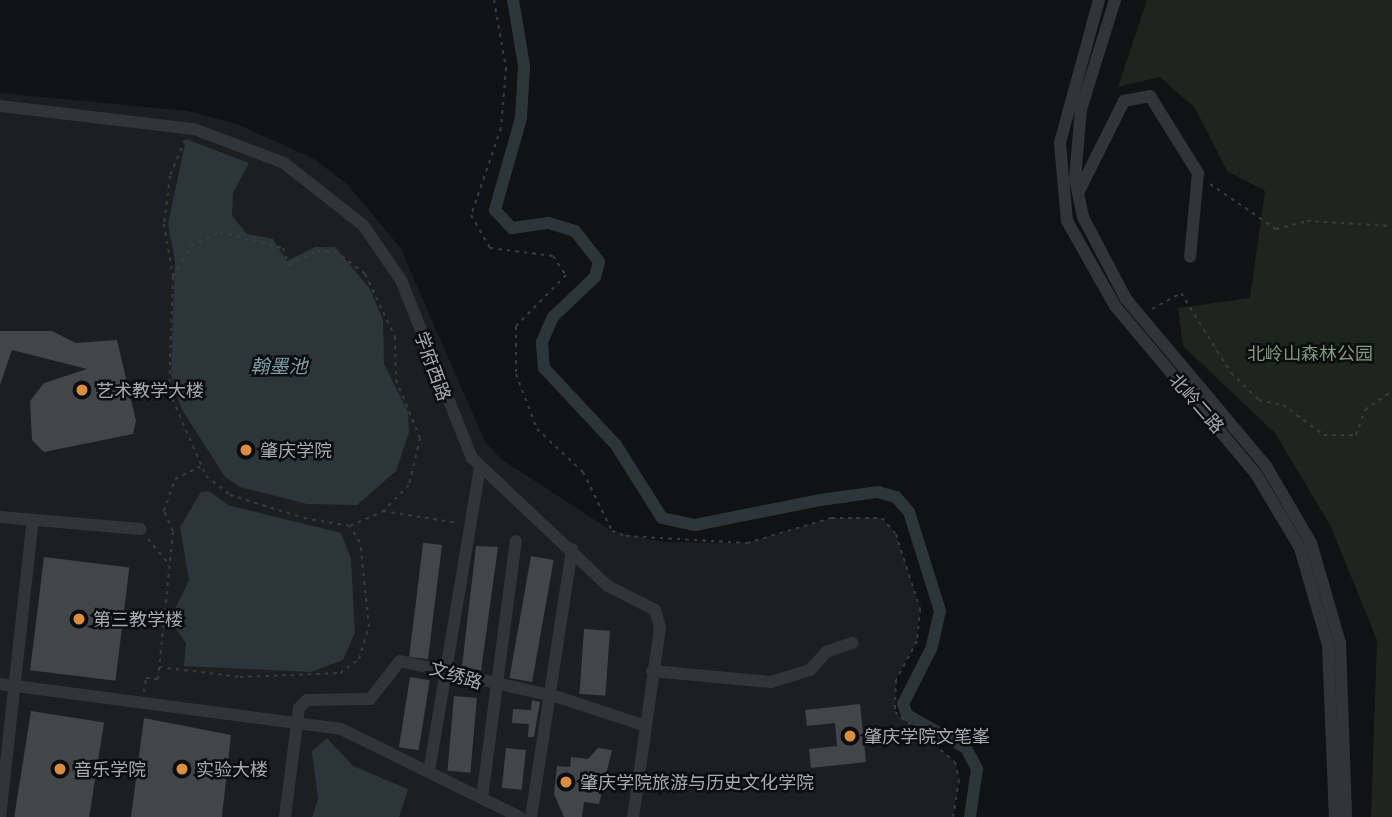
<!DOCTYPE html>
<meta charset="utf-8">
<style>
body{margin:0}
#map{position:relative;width:1392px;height:817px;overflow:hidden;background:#111213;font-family:"Golos Text","Noto Sans SC",sans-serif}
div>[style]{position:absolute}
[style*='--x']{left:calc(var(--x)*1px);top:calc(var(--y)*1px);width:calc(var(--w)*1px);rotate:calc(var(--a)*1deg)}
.built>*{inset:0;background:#1d1e1f}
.green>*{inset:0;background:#1e251e}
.water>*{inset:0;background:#2c363a}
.canal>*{height:12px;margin:-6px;padding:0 6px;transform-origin:6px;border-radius:6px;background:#2c363a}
.building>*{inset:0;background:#434548;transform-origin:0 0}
.path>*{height:2px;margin-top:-1px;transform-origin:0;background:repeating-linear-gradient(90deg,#393b3e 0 3.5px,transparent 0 8.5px)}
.minor>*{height:12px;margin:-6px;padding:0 6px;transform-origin:6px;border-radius:6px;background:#333437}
.dots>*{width:19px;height:19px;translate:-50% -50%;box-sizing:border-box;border:4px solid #0c0d0e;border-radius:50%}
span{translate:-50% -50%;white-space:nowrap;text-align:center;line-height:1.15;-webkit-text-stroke:5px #0c0d0e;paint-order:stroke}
.park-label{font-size:18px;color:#809b7d}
.street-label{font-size:18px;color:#a4abb2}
.poi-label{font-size:18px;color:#a4abb2}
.left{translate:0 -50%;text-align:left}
.water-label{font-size:19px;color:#7e9da9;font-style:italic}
</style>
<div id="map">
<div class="built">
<div style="clip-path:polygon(0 93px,188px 111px,237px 124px,314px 159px,346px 183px,400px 247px,485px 442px,501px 459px,612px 531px,664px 542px,747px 543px,831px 518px,882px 518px,896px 534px,920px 609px,917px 641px,896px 680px,895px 712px,955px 762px,959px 780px,953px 817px,0 817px)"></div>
</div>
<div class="green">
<div style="clip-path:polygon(1147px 0,1392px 0,1392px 817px,1371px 817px,1377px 640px,1330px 525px,1275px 433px,1183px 346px,1178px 308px,1250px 298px,1265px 191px,1227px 171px,1195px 108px,1160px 77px,1118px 87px)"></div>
</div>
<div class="water">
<div style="clip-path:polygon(186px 139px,249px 163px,233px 193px,232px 216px,247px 234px,273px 239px,287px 261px,315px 247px,335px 247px,370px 289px,383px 320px,384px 364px,408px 412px,409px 432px,396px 471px,357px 505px,307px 504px,240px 487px,225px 477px,181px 408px,171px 375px,175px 261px,168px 224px)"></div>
<div style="clip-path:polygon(209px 491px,228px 505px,341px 533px,351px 559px,355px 633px,343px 660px,311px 672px,184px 666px,186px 643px,170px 620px,189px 580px,180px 527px,201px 492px)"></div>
<div style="clip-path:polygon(327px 738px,353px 766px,408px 789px,399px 817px,312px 817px,318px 799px,312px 751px)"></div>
</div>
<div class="canal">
<div style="--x:513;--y:0;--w:67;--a:80.5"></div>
<div style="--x:524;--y:66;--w:52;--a:93.3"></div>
<div style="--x:521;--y:118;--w:96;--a:105.8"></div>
<div style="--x:495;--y:210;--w:25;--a:47"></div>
<div style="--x:512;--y:228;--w:37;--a:-8"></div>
<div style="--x:549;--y:223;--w:27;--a:17"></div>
<div style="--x:575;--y:231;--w:39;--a:52"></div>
<div style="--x:599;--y:262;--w:16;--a:105"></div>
<div style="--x:595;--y:277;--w:58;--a:136.4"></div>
<div style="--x:553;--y:317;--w:27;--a:114"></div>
<div style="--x:542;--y:342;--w:26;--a:86"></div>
<div style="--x:544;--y:368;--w:105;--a:46.9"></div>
<div style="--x:616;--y:445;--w:86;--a:57.8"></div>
<div style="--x:662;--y:518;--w:34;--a:12"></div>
<div style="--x:695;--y:525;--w:127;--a:-11.3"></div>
<div style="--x:820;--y:500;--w:59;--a:-7.9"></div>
<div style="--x:878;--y:492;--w:19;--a:16"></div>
<div style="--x:896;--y:497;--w:20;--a:49"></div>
<div style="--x:909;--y:512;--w:104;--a:72.6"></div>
<div style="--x:940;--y:611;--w:39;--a:103"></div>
<div style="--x:931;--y:649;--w:62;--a:117"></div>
<div style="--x:903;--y:704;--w:12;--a:70"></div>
<div style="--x:907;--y:715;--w:68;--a:29.2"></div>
<div style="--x:966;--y:748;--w:24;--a:62"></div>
<div style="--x:977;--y:769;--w:49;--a:98.3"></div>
</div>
<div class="building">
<div style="clip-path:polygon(0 331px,52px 331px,76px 343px,117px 340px,136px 421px,133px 434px,44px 452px,32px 440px,30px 401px,44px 383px,87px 369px,12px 350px,0 385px)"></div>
<div style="left:442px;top:545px;width:115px;height:19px;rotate:97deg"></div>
<div style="clip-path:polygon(476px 546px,498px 547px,481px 671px,462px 666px)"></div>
<div style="left:531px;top:556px;width:23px;height:124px;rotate:10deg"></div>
<div style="left:44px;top:557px;width:86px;height:114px;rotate:7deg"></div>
<div style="left:584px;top:629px;width:26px;height:65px;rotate:4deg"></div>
<div style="left:410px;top:677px;width:20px;height:71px;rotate:9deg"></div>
<div style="left:454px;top:696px;width:23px;height:75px;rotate:5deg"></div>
<div style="clip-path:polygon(532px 700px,540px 702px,534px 737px,528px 737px,529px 724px,512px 723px,513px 709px,531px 710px)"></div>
<div style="clip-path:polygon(860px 704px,866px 762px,811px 768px,809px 749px,837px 746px,835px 723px,807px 726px,805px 710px)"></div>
<div style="left:31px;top:711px;width:74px;height:107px;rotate:9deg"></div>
<div style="clip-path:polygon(144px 718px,231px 735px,222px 817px,131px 817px)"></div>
<div style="left:506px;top:748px;width:20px;height:40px;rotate:6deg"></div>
<div style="clip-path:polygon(598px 748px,612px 750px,599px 804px,584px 802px,582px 817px,564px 817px,554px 794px,557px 766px,570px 767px,571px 757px,588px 759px)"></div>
</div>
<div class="path">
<div style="--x:494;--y:0;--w:69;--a:80"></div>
<div style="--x:506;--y:68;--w:60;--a:94.8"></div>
<div style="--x:501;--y:128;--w:92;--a:109"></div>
<div style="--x:471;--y:215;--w:38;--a:60"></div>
<div style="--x:490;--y:248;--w:64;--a:7.2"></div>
<div style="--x:553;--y:256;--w:23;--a:56"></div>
<div style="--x:566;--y:275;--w:71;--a:134.4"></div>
<div style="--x:516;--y:326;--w:48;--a:90"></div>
<div style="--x:516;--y:374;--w:59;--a:69.1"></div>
<div style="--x:537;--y:429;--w:63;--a:43.1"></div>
<div style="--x:583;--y:472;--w:66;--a:63.8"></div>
<div style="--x:612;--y:531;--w:15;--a:20"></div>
<div style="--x:626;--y:536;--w:121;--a:3.3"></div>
<div style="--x:747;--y:543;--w:88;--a:-16.6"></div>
<div style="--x:831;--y:518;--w:51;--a:0"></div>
<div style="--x:882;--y:518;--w:21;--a:49"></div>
<div style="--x:896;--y:534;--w:79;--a:72.3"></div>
<div style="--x:920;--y:609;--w:32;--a:95"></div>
<div style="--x:917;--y:641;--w:44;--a:118.3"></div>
<div style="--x:896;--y:680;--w:32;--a:92"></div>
<div style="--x:895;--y:712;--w:78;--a:39.8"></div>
<div style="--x:955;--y:762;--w:18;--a:77"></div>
<div style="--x:959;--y:780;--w:37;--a:99"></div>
<div style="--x:185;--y:140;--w:39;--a:113"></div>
<div style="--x:170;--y:176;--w:48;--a:97.1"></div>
<div style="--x:164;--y:224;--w:54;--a:80.4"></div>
<div style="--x:173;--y:277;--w:114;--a:92"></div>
<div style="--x:169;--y:391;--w:93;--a:66.5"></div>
<div style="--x:206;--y:476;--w:31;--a:38"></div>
<div style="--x:230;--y:495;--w:77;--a:17.3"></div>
<div style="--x:304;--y:518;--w:47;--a:9.9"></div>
<div style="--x:350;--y:526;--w:36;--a:-24"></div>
<div style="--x:383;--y:511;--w:76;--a:9.1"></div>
<div style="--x:1210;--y:184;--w:80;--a:34.3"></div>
<div style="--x:1276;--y:229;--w:32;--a:-14"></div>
<div style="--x:1307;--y:221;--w:85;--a:3.4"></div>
<div style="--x:173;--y:276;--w:35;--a:-59"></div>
<div style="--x:191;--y:246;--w:32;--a:-26"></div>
<div style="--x:220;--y:232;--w:65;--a:14.3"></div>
<div style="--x:283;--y:248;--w:18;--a:71"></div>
<div style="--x:289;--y:265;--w:31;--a:-27"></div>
<div style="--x:317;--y:251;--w:18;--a:0"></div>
<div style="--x:335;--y:251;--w:38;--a:37"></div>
<div style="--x:365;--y:274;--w:70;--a:64.5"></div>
<div style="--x:395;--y:337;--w:43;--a:88.7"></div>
<div style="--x:396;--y:380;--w:63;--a:67.5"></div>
<div style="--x:420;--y:438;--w:48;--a:103.2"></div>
<div style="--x:409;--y:485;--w:37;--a:135"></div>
<div style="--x:1152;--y:309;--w:33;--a:-29"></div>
<div style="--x:1181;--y:293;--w:94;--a:58"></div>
<div style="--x:1231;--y:373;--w:39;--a:44"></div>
<div style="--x:1259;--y:400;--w:25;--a:12"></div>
<div style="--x:1283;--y:405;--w:51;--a:36.2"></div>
<div style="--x:1324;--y:435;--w:32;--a:0"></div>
<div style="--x:1356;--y:435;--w:27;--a:-70"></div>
<div style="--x:1365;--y:410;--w:33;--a:-35"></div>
<div style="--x:148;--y:539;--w:33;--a:50"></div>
<div style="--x:159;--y:667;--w:82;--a:7"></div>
<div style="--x:240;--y:677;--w:100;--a:-2.3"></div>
<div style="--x:340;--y:673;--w:24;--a:-36"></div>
<div style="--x:359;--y:659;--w:34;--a:-73"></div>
<div style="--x:369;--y:627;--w:85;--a:-96"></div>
<div style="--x:360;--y:542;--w:18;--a:-124"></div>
<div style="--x:144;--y:692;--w:14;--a:-82"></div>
<div style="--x:146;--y:678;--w:12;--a:5"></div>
<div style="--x:158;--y:679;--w:149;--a:-84.2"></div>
<div style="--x:173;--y:531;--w:22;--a:-114"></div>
<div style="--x:164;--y:511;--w:34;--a:-71"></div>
<div style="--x:175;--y:479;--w:28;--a:-26"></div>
</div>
<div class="minor">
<div style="--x:1099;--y:0;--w:148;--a:105.3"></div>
<div style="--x:1060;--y:143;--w:78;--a:84.9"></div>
<div style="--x:1067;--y:221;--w:98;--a:60.5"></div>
<div style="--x:1115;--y:306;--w:219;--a:50"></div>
<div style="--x:1256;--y:474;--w:86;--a:59.3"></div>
<div style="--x:1300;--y:548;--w:101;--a:73.9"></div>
<div style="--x:1328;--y:645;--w:172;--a:87.7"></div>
<div style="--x:1115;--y:0;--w:114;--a:107.3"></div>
<div style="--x:1081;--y:109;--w:70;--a:94.9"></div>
<div style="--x:1075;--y:179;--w:39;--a:78"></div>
<div style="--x:1083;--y:217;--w:93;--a:62.3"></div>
<div style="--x:1126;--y:299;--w:218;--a:50"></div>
<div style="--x:1266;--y:466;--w:89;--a:59.7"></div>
<div style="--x:1311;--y:543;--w:104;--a:73.8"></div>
<div style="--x:1340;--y:643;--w:174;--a:88"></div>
<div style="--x:0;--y:106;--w:195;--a:6.8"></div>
<div style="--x:194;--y:129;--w:96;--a:20.7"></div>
<div style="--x:284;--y:163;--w:100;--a:38.1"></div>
<div style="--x:363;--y:225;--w:67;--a:55.4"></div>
<div style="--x:401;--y:280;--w:192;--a:68.3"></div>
<div style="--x:472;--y:458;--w:187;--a:43.3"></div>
<div style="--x:608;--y:586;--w:53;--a:27.1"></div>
<div style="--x:655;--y:610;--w:19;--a:74"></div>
<div style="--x:660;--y:628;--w:191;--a:98.1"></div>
<div style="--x:1078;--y:193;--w:103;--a:-63.4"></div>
<div style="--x:1124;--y:101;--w:26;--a:-11"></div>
<div style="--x:1150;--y:96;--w:91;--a:58.1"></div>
<div style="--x:1198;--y:173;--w:84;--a:95.4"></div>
<div style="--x:0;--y:517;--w:141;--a:4.9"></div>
<div style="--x:652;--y:671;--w:120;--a:5.3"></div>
<div style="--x:771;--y:682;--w:41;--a:-17.1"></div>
<div style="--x:810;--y:670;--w:24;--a:-48"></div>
<div style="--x:826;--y:652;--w:28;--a:-19"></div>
<div style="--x:0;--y:684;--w:344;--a:7.5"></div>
<div style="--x:341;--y:729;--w:199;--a:26.2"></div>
<div style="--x:429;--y:772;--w:310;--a:-80.5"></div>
<div style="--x:482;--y:798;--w:259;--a:-82.5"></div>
<div style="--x:0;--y:817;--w:299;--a:-83.7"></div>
<div style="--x:285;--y:817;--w:110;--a:-82.7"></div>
<div style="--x:299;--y:708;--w:11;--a:-45"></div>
<div style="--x:307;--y:700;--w:63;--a:-0.9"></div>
<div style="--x:370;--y:699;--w:48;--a:-51.7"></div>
<div style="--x:400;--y:661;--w:165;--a:12.9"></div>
<div style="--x:561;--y:698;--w:86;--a:18.2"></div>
<div style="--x:531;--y:817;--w:271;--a:-81.3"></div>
</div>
<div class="dots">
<div style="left:82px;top:390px;background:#dc8d40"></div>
<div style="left:246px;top:450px;background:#dc8d40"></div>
<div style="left:79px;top:619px;background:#dc8d40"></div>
<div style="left:850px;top:736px;background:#dc8d40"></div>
<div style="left:60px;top:769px;background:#dc8d40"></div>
<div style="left:182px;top:769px;background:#dc8d40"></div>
<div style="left:566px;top:782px;background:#dc8d40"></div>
</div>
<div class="park-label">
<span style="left:1310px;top:353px">北岭山森林公园</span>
</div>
<div class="street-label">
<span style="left:433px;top:366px;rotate:70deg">学府西路</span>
<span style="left:1197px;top:403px;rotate:49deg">北岭二路</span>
<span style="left:456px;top:675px;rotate:17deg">文绣路</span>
</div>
<div class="poi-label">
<span class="left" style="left:96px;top:390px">艺术教学大楼</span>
<span class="left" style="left:260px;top:450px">肇庆学院</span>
<span class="left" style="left:93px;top:619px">第三教学楼</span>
<span class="left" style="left:864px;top:736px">肇庆学院文笔峯</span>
<span class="left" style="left:74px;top:769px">音乐学院</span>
<span class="left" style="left:196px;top:769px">实验大楼</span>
<span class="left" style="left:580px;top:782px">肇庆学院旅游与历史文化学院</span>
</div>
<div class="water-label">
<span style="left:279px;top:366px">翰墨池</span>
</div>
</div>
